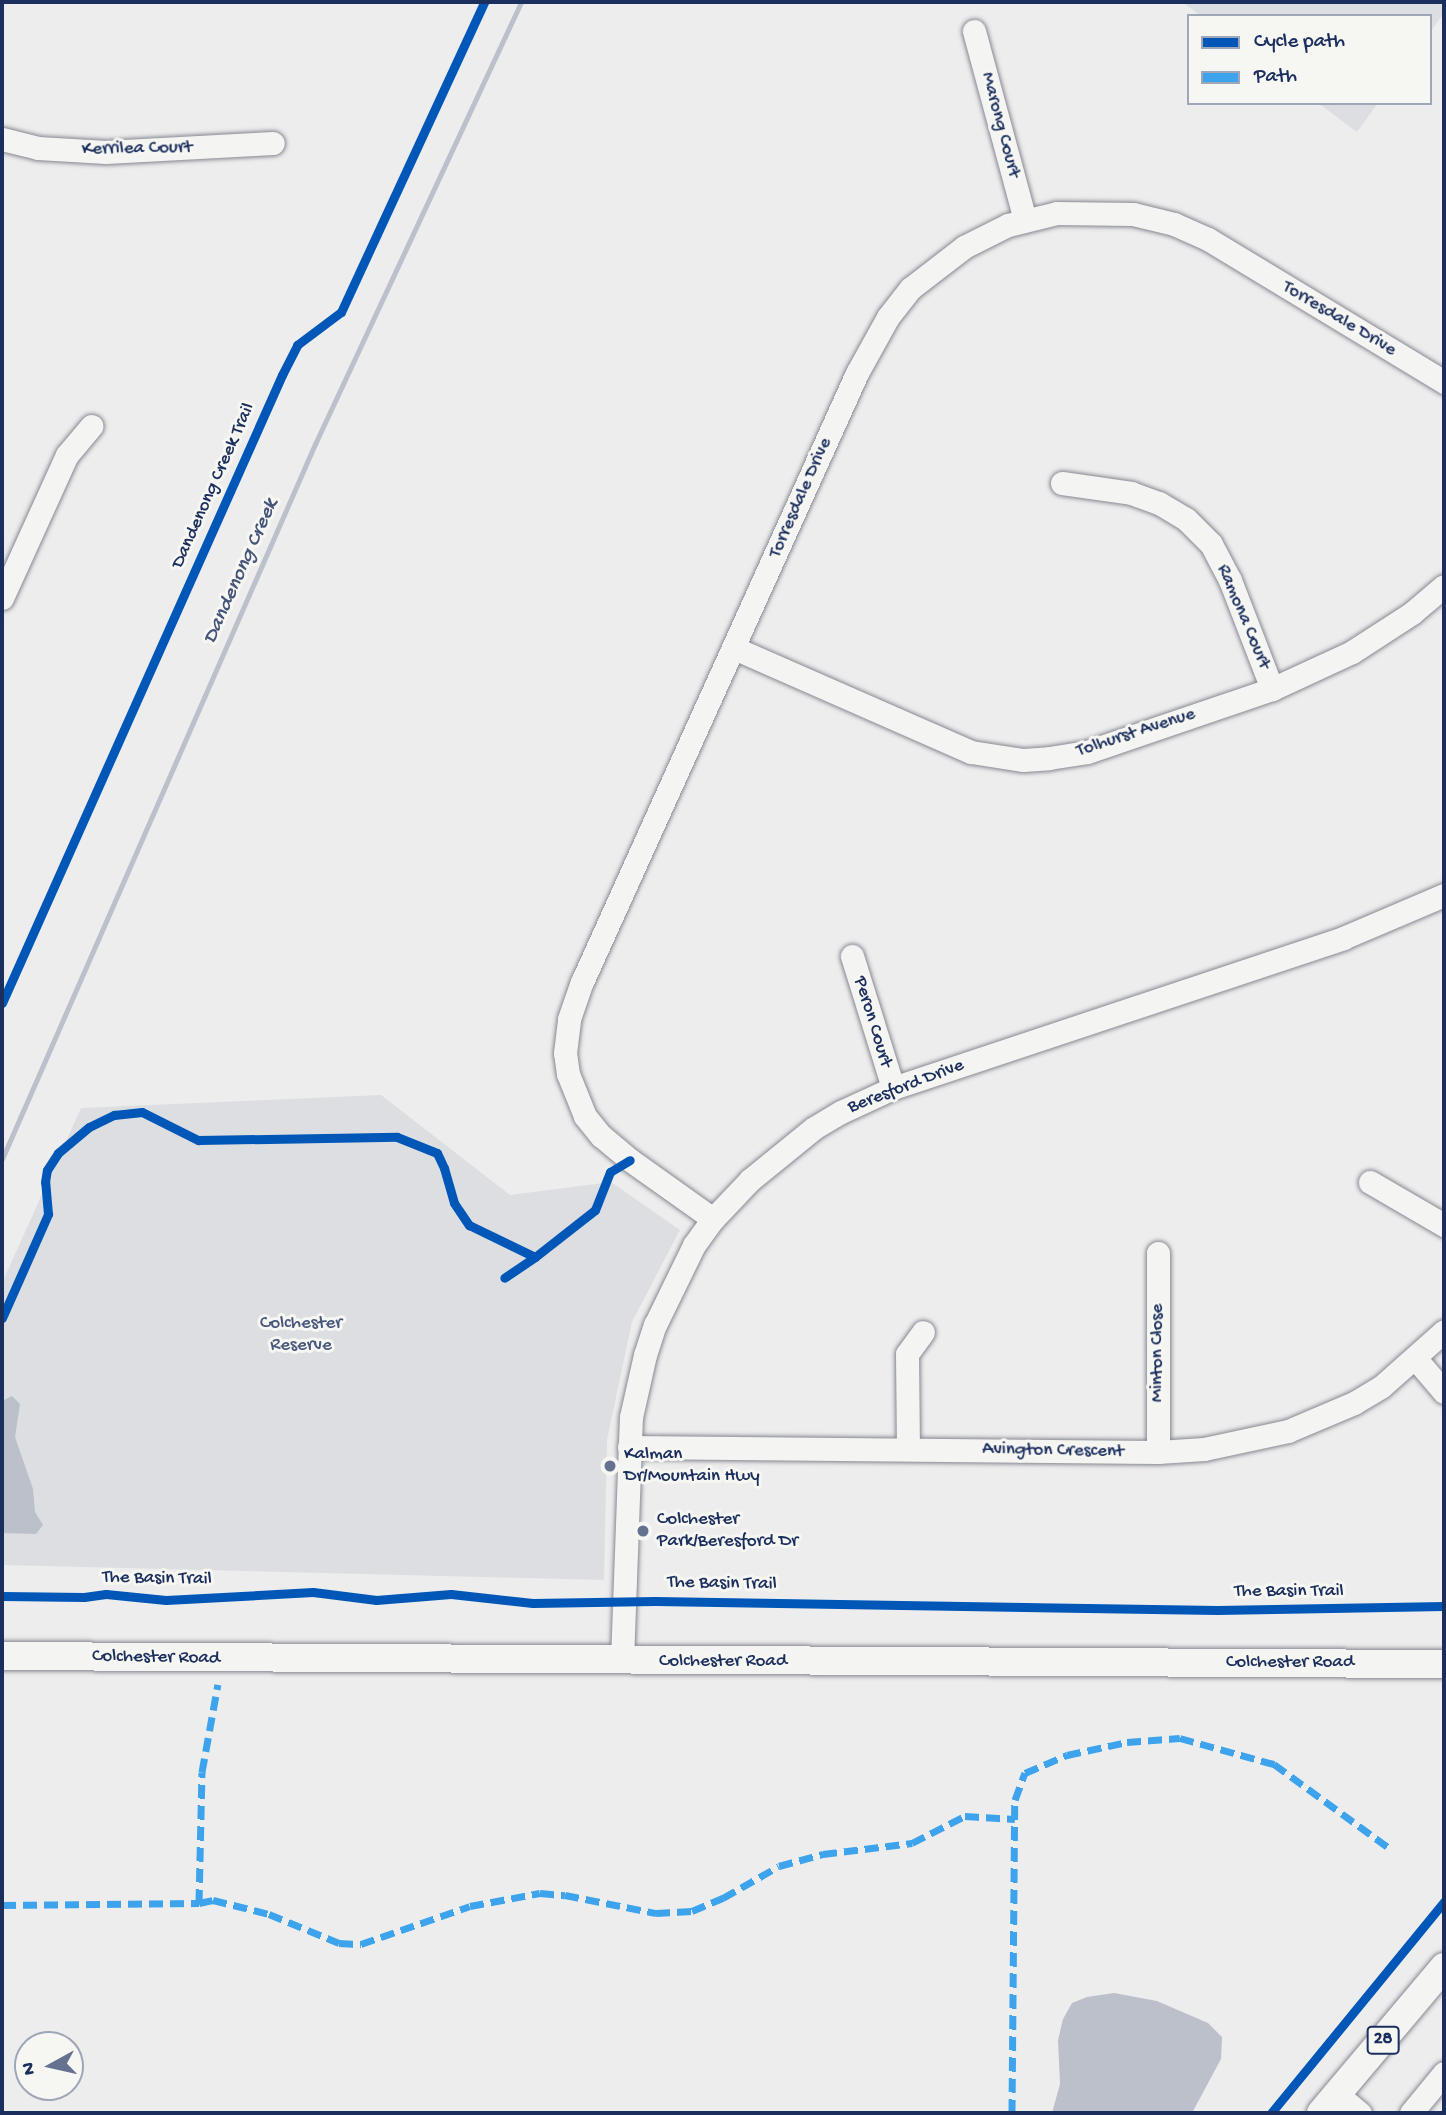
<!DOCTYPE html>
<style>
body{margin:0}
#map{position:relative;width:1446px;height:2115px;overflow:hidden;background:#ededed;font-family:"Gochi Hand",sans-serif}
div>[style]{position:absolute}
[style*='--x']{left:calc(var(--x)*1px);top:calc(var(--y)*1px);width:calc(var(--w)*1px);rotate:calc(var(--a)*1deg)}
.green>*{inset:0;background:#dcdee1}
.water>*{inset:0;background:#bbc0cb}
.stream>*{height:5px;margin:-2.5px;padding:0 2.5px;transform-origin:2.5px;border-radius:2.5px;background:#bbc0cb}
.roads{filter:drop-shadow(0 0 2px #868992) drop-shadow(0 0 2px #868992)}
.minor>*{height:23px;margin:-11.5px;padding:0 11.5px;transform-origin:11.5px;border-radius:11.5px;background:#f4f4f2}
.major>*{height:28px;margin:-14px;padding:0 14px;transform-origin:14px;border-radius:14px;background:#f4f4f2}
.quiet>*{height:7px;margin-top:-3.5px;transform-origin:0;background:repeating-linear-gradient(90deg,#3da3ed 0 14px,transparent 0 21px)}
.cycleway>*{height:9px;margin:-4.5px;padding:0 4.5px;transform-origin:4.5px;border-radius:4.5px;background:#0057b8}
.dots>*{width:19px;height:19px;translate:-50% -50%;box-sizing:border-box;border:4px solid #f6f6f2;border-radius:50%}
span{translate:-50% -50%;white-space:nowrap;text-align:center;line-height:1.15;-webkit-text-stroke:6px #f6f6f2;paint-order:stroke}
.shield-label span{padding:2px 5px;background:#f6f6f2;border:2px solid;border-radius:5px;-webkit-text-stroke-width:0}
.shield-label{font-size:18px;color:#1b2f5e;font-weight:700}
.street-label{font-size:19px;color:#1b2f5e}
.park-label{font-size:19px;color:#48587c}
.poi-label{font-size:19px;color:#1b2f5e}
.left{translate:0 -50%;text-align:left}
.water-label{font-size:21px;color:#44547a;font-style:italic}
.frame{position:absolute;inset:0;border:4px solid #1b2f5e;pointer-events:none}
.legend{position:absolute;left:1187px;top:14px;width:245px;height:91px;box-sizing:border-box;background:#f6f6f2;border:2px solid #9ea6b7;margin:0;padding:9px 12px;list-style:none;font-size:21px;color:#1b2f5e}
.legend li{display:flex;align-items:center;gap:14px;height:35px}
.legend b{width:35px;border:2px solid #9ea6b7}
.north{position:absolute;left:14px;top:2031px;width:70px;height:70px;box-sizing:border-box;background:#f6f6f2;border:2px solid #9ea6b7;border-radius:50%;rotate:262deg;font-size:19px;font-weight:700;line-height:28px;text-align:center;color:#1b2f5e}
.north::after{content:'';display:block;margin:auto;width:24px;height:32px;background:#647290;clip-path:polygon(50% 0,100% 100%,50% 72%,0 100%)}
</style>
<div id="map">
<div class="green">
<div style="clip-path:polygon(1182px 2px,1444px 2px,1444px 13px,1430px 32px,1430px 16px,1201px 16px)"></div>
<div style="clip-path:polygon(1318px 103px,1378px 103px,1357px 132px)"></div>
<div style="clip-path:polygon(381px 1095px,510px 1195px,611px 1182px,680px 1230px,632px 1322px,607px 1440px,604px 1580px,2px 1565px,2px 1283px,81px 1108px)"></div>
</div>
<div class="water">
<div style="clip-path:polygon(12px 1396px,20px 1404px,15px 1437px,33px 1489px,35px 1512px,43px 1525px,36px 1534px,2px 1533px,2px 1401px)"></div>
<div style="clip-path:polygon(1114px 1993px,1157px 2001px,1208px 2023px,1222px 2037px,1221px 2059px,1192px 2113px,1052px 2113px,1060px 2084px,1058px 2040px,1063px 2019px,1072px 2003px,1087px 1997px)"></div>
</div>
<div class="stream">
<div style="--x:2;--y:1159;--w:781;--a:-66.36"></div>
<div style="--x:315;--y:444;--w:488;--a:-65"></div>
</div>
<div class="roads">
<div class="minor">
<div style="--x:974;--y:31;--w:196;--a:74.9"></div>
<div style="--x:2;--y:139;--w:37;--a:14"></div>
<div style="--x:38;--y:148;--w:68;--a:3.4"></div>
<div style="--x:106;--y:152;--w:167;--a:-3.1"></div>
<div style="--x:1062;--y:483;--w:70;--a:8.2"></div>
<div style="--x:1131;--y:493;--w:30;--a:20"></div>
<div style="--x:1159;--y:503;--w:31;--a:31"></div>
<div style="--x:1186;--y:519;--w:35;--a:45"></div>
<div style="--x:1211;--y:544;--w:41;--a:62.2"></div>
<div style="--x:1230;--y:580;--w:117;--a:68.9"></div>
<div style="--x:2;--y:598;--w:157;--a:-65.6"></div>
<div style="--x:67;--y:455;--w:38;--a:-50"></div>
<div style="--x:734;--y:648;--w:259;--a:23.7"></div>
<div style="--x:971;--y:752;--w:53;--a:8.7"></div>
<div style="--x:1023;--y:760;--w:26;--a:-4"></div>
<div style="--x:1049;--y:758;--w:38;--a:-9"></div>
<div style="--x:1087;--y:752;--w:195;--a:-18.8"></div>
<div style="--x:1272;--y:689;--w:88;--a:-24.8"></div>
<div style="--x:1352;--y:652;--w:72;--a:-33"></div>
<div style="--x:1412;--y:613;--w:42;--a:-40.2"></div>
<div style="--x:852;--y:956;--w:138;--a:72.7"></div>
<div style="--x:1370;--y:1182;--w:86;--a:30.2"></div>
<div style="--x:713;--y:1219;--w:102;--a:-144.6"></div>
<div style="--x:630;--y:1160;--w:38;--a:-140"></div>
<div style="--x:601;--y:1136;--w:26;--a:-129"></div>
<div style="--x:585;--y:1116;--w:45;--a:-112"></div>
<div style="--x:568;--y:1074;--w:21;--a:-98"></div>
<div style="--x:565;--y:1053;--w:34;--a:-83"></div>
<div style="--x:569;--y:1019;--w:39;--a:-71"></div>
<div style="--x:582;--y:982;--w:668;--a:-65.7"></div>
<div style="--x:857;--y:373;--w:64;--a:-61"></div>
<div style="--x:888;--y:317;--w:37;--a:-52"></div>
<div style="--x:911;--y:288;--w:67;--a:-37.7"></div>
<div style="--x:964;--y:247;--w:49;--a:-26.6"></div>
<div style="--x:1008;--y:225;--w:50;--a:-13.8"></div>
<div style="--x:1057;--y:213;--w:76;--a:0.8"></div>
<div style="--x:1133;--y:214;--w:42;--a:13.7"></div>
<div style="--x:1174;--y:224;--w:37;--a:24"></div>
<div style="--x:1208;--y:239;--w:276;--a:31.2"></div>
<div style="--x:1158;--y:1253;--w:199;--a:90"></div>
<div style="--x:1416;--y:1359;--w:43;--a:49.7"></div>
<div style="--x:629;--y:1447;--w:529;--a:0.54"></div>
<div style="--x:1158;--y:1452;--w:46;--a:-3.7"></div>
<div style="--x:1204;--y:1449;--w:86;--a:-12.1"></div>
<div style="--x:1288;--y:1431;--w:72;--a:-23"></div>
<div style="--x:1354;--y:1403;--w:31;--a:-31"></div>
<div style="--x:1381;--y:1387;--w:84;--a:-41.6"></div>
<div style="--x:908;--y:1449;--w:95;--a:-90.6"></div>
<div style="--x:907;--y:1354;--w:27;--a:-54"></div>
<div style="--x:622;--y:1661;--w:244;--a:-87.9"></div>
<div style="--x:631;--y:1417;--w:64;--a:-77.3"></div>
<div style="--x:645;--y:1355;--w:32;--a:-72"></div>
<div style="--x:655;--y:1325;--w:89;--a:-64"></div>
<div style="--x:694;--y:1245;--w:32;--a:-54"></div>
<div style="--x:713;--y:1219;--w:54;--a:-46.5"></div>
<div style="--x:750;--y:1180;--w:82;--a:-39.1"></div>
<div style="--x:814;--y:1128;--w:31;--a:-31"></div>
<div style="--x:841;--y:1112;--w:57;--a:-24.8"></div>
<div style="--x:893;--y:1088;--w:474;--a:-18.4"></div>
<div style="--x:1343;--y:938;--w:110;--a:-23.1"></div>
<div style="--x:1337;--y:2094;--w:30;--a:40"></div>
<div style="--x:1411;--y:2113;--w:52;--a:-50.5"></div>
</div>
<div class="major">
<div style="--x:2;--y:1656;--w:1442;--a:0.32"></div>
<div style="--x:1321;--y:2113;--w:191;--a:-49.9"></div>
</div>
</div>
<div class="quiet">
<div style="--x:199;--y:1903;--w:14;--a:-12"></div>
<div style="--x:213;--y:1900;--w:58;--a:14"></div>
<div style="--x:269;--y:1914;--w:76;--a:22.5"></div>
<div style="--x:339;--y:1943;--w:22;--a:3"></div>
<div style="--x:361;--y:1944;--w:115;--a:-19.2"></div>
<div style="--x:470;--y:1906;--w:71;--a:-10.5"></div>
<div style="--x:540;--y:1893;--w:25;--a:5"></div>
<div style="--x:565;--y:1895;--w:93;--a:11.2"></div>
<div style="--x:656;--y:1913;--w:36;--a:-3"></div>
<div style="--x:692;--y:1911;--w:34;--a:-23"></div>
<div style="--x:723;--y:1898;--w:64;--a:-29.7"></div>
<div style="--x:779;--y:1866;--w:46;--a:-15.3"></div>
<div style="--x:823;--y:1854;--w:90;--a:-7"></div>
<div style="--x:912;--y:1843;--w:59;--a:-27"></div>
<div style="--x:965;--y:1816;--w:50;--a:3.4"></div>
<div style="--x:2;--y:1905;--w:197;--a:-0.6"></div>
<div style="--x:199;--y:1903;--w:131;--a:-88.7"></div>
<div style="--x:202;--y:1772;--w:89;--a:-79.7"></div>
<div style="--x:1012;--y:2113;--w:313;--a:-89.5"></div>
<div style="--x:1015;--y:1800;--w:29;--a:-70"></div>
<div style="--x:1025;--y:1773;--w:46;--a:-23.2"></div>
<div style="--x:1067;--y:1755;--w:61;--a:-12.2"></div>
<div style="--x:1127;--y:1742;--w:53;--a:-4.3"></div>
<div style="--x:1180;--y:1738;--w:98;--a:15.5"></div>
<div style="--x:1274;--y:1764;--w:141;--a:36.1"></div>
</div>
<div class="cycleway">
<div style="--x:2;--y:1003;--w:688;--a:-65.97"></div>
<div style="--x:282;--y:375;--w:34;--a:-63"></div>
<div style="--x:297;--y:345;--w:55;--a:-36.9"></div>
<div style="--x:341;--y:312;--w:341;--a:-65.2"></div>
<div style="--x:535;--y:1257;--w:76;--a:-38.1"></div>
<div style="--x:595;--y:1210;--w:41;--a:-68.5"></div>
<div style="--x:610;--y:1172;--w:23;--a:-31"></div>
<div style="--x:2;--y:1318;--w:114;--a:-66.1"></div>
<div style="--x:48;--y:1214;--w:32;--a:-95"></div>
<div style="--x:45;--y:1182;--w:12;--a:-81"></div>
<div style="--x:47;--y:1170;--w:20;--a:-57"></div>
<div style="--x:58;--y:1153;--w:40;--a:-40"></div>
<div style="--x:89;--y:1127;--w:28;--a:-26"></div>
<div style="--x:114;--y:1115;--w:28;--a:-6"></div>
<div style="--x:142;--y:1112;--w:63;--a:26.6"></div>
<div style="--x:198;--y:1140;--w:199;--a:-0.9"></div>
<div style="--x:397;--y:1137;--w:43;--a:21.8"></div>
<div style="--x:437;--y:1153;--w:17;--a:65"></div>
<div style="--x:444;--y:1168;--w:36;--a:74"></div>
<div style="--x:454;--y:1203;--w:27;--a:56"></div>
<div style="--x:469;--y:1225;--w:73;--a:25.9"></div>
<div style="--x:535;--y:1257;--w:37;--a:146"></div>
<div style="--x:2;--y:1596;--w:82;--a:0.7"></div>
<div style="--x:84;--y:1597;--w:22;--a:-8"></div>
<div style="--x:106;--y:1594;--w:60;--a:5.7"></div>
<div style="--x:166;--y:1600;--w:147;--a:-3.1"></div>
<div style="--x:313;--y:1592;--w:64;--a:7.2"></div>
<div style="--x:376;--y:1600;--w:75;--a:-4.6"></div>
<div style="--x:451;--y:1594;--w:82;--a:6.3"></div>
<div style="--x:533;--y:1603;--w:122;--a:-0.9"></div>
<div style="--x:655;--y:1601;--w:562;--a:0.92"></div>
<div style="--x:1217;--y:1610;--w:227;--a:-1"></div>
<div style="--x:1271;--y:2113;--w:273;--a:-50.7"></div>
</div>
<div class="dots">
<div style="left:610px;top:1466px;background:#647290"></div>
<div style="left:643px;top:1531px;background:#647290"></div>
</div>
<div class="shield-label">
<span style="left:1383px;top:2040px">28</span>
</div>
<div class="street-label">
<span style="left:1000px;top:125px;rotate:75deg">Marong Court</span>
<span style="left:137px;top:149px;rotate:-1deg">Kerrilea Court</span>
<span style="left:1339px;top:319px;rotate:31deg">Torresdale Drive</span>
<span style="left:214px;top:486px;rotate:-66deg">Dandenong Creek Trail</span>
<span style="left:801px;top:498px;rotate:-66deg">Torresdale Drive</span>
<span style="left:1243px;top:617px;rotate:67deg">Ramona Court</span>
<span style="left:1136px;top:733px;rotate:-18deg">Tolhurst Avenue</span>
<span style="left:872px;top:1022px;rotate:73deg">Peron Court</span>
<span style="left:906px;top:1087px;rotate:-21deg">Beresford Drive</span>
<span style="left:1158px;top:1353px;rotate:-90deg">Minton Close</span>
<span style="left:1053px;top:1451px;rotate:1deg">Avington Crescent</span>
<span style="left:157px;top:1579px;rotate:1deg">The Basin Trail</span>
<span style="left:722px;top:1584px;rotate:1deg">The Basin Trail</span>
<span style="left:1289px;top:1592px">The Basin Trail</span>
<span style="left:156px;top:1658px;rotate:1deg">Colchester Road</span>
<span style="left:723px;top:1662px">Colchester Road</span>
<span style="left:1290px;top:1663px">Colchester Road</span>
</div>
<div class="park-label">
<span style="left:301px;top:1335px">Colchester<br>Reserve</span>
</div>
<div class="poi-label">
<span class="left" style="left:624px;top:1466px">Kalman<br>Dr/Mountain Hwy</span>
<span class="left" style="left:657px;top:1531px">Colchester<br>Park/Beresford Dr</span>
</div>
<div class="water-label">
<span style="left:242px;top:572px;rotate:-66deg">Dandenong Creek</span>
</div>
<div class="frame"></div>
<ul class="legend">
<li><b style="height:9px;background:#0057b8"></b>Cycle path</li>
<li><b style="height:9px;background:#3da3ed"></b>Path</li>
</ul>
<div class="north">N</div>
</div>
